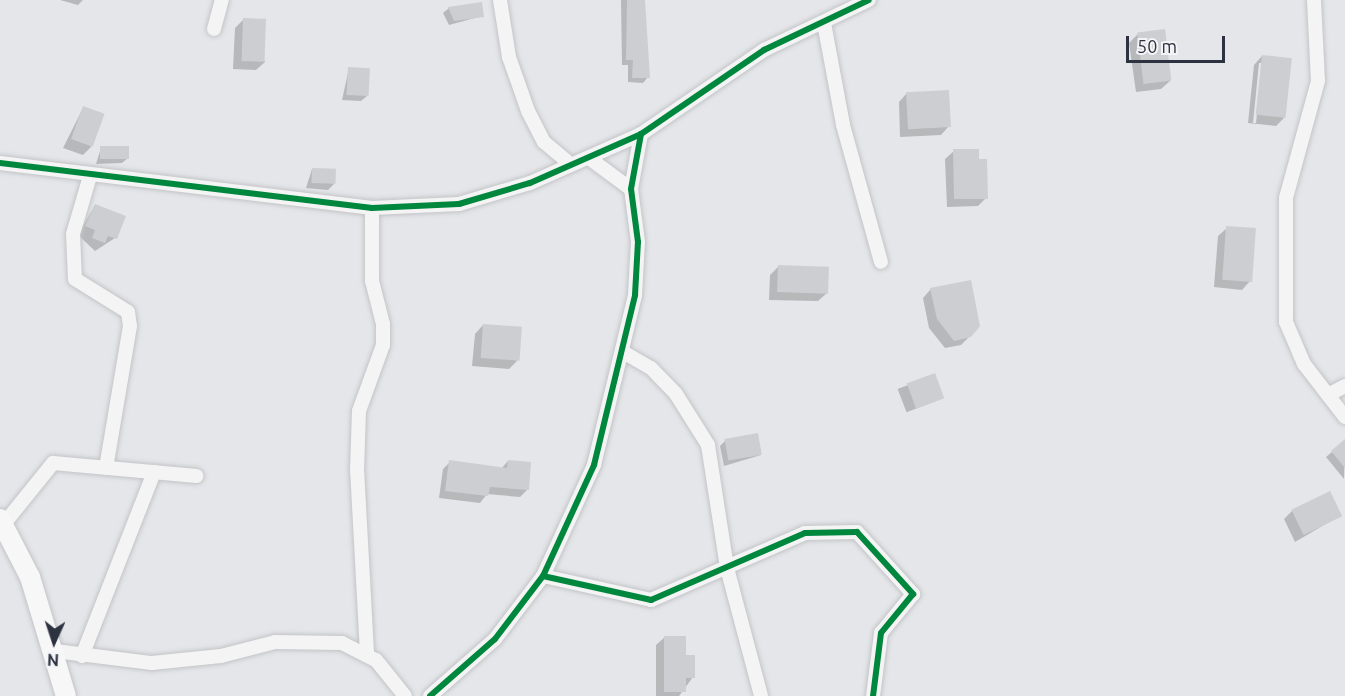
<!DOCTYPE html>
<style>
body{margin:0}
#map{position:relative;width:1345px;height:696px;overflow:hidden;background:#e4e6e9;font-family:Ubuntu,sans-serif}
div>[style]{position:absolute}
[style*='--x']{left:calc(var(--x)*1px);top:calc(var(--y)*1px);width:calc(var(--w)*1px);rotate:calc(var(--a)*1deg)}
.shadow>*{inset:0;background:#0003;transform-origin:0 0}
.building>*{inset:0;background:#cdced1;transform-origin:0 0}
.roads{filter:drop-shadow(0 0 2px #c3c4c7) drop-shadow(0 0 2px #c3c4c7)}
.street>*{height:14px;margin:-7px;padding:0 7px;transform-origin:7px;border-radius:7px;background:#f4f4f5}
.secondary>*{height:20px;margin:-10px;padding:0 10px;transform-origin:10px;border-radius:10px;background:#f7f7f8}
.cycleway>*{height:6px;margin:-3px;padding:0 3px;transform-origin:3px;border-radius:3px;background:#00873e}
span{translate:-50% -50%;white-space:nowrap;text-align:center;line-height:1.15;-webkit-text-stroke:4.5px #f3f4f7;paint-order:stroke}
.north{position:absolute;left:24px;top:612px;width:60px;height:60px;-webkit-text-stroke:4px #f3f4f7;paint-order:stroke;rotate:183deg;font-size:16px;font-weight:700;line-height:24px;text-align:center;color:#2d3240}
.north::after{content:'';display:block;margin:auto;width:21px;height:27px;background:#2d3240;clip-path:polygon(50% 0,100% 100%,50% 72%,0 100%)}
.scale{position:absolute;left:1126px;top:36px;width:99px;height:27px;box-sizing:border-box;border:3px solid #2d3240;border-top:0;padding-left:8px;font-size:18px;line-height:21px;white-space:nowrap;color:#2d3240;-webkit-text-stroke:4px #f3f4f7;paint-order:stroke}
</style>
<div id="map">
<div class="shadow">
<div style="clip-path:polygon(60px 0,83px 0,78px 5px)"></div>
<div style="clip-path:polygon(621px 0,642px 0,648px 77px,643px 83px,628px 82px,628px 65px,622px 65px)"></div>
<div style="clip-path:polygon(449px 8px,482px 16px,449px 25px,443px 13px)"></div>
<div style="clip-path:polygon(243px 20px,265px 62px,256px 70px,233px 69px,235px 28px)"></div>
<div style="clip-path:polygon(1138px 34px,1170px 81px,1161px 89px,1136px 92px,1129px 43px)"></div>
<div style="clip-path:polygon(evenodd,1262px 56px,1284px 118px,1276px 126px,1248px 123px,1254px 65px,1262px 56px,1259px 63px,1262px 63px,1256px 123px,1253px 123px,1259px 63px)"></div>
<div style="clip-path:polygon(349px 68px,367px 96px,361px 101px,342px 100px)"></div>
<div style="clip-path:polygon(907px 93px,949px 126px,941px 135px,900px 137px,899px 102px)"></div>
<div style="clip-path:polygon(83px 108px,91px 147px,83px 155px,63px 148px)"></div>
<div style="clip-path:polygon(101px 148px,128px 158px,122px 163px,96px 164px)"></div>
<div style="clip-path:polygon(954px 151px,978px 160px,986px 198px,978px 206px,947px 207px,945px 159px)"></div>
<div style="clip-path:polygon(312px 169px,334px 184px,328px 190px,306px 188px)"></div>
<div style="clip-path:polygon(95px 205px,115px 238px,95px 251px,78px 235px)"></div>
<div style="clip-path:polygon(1227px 228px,1250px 281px,1242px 290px,1214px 287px,1218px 236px)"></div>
<div style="clip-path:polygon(778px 267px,827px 293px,818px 301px,769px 300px,770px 275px)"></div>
<div style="clip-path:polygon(931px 289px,970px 336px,961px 345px,945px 348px,929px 328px,923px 298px)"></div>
<div style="clip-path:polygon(483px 325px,517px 361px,509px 369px,472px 366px,475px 334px)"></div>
<div style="left:934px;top:375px;width:25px;height:39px;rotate:69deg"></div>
<div style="clip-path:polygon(726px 440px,761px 455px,724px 466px,720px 446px)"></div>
<div style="clip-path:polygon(1344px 442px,1345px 443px,1344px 479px,1326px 457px)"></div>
<div style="clip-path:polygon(508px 461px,527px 490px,520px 497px,487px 494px,480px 503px,439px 498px,443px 469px,450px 462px,501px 469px)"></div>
<div style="clip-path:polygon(1292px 511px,1341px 515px,1295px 542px,1284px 519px)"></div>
<div style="clip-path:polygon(665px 637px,684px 656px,693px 677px,679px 696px,656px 696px,656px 645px)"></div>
</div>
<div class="building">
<div style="clip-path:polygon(627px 0,645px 0,650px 78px,632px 78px,633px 60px,626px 60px)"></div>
<div style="clip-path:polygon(482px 2px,484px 17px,454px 21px,448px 7px)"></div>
<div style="left:243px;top:18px;width:23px;height:43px;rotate:2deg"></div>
<div style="left:1165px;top:29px;width:52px;height:28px;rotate:83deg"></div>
<div style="left:1262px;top:55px;width:30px;height:60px;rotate:6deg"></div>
<div style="left:348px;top:67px;width:22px;height:28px;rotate:3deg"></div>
<div style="left:949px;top:90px;width:37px;height:43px;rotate:87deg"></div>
<div style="left:83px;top:106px;width:23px;height:35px;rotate:20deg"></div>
<div style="left:100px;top:146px;width:29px;height:13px"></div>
<div style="clip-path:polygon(953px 149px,979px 149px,979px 159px,987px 159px,988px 199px,954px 199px)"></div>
<div style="left:312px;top:168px;width:24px;height:15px;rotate:2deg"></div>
<div style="clip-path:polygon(95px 204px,126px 216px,117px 239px,108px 236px,105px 243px,92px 238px,95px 230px,85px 226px)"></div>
<div style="left:1226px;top:226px;width:30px;height:54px;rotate:4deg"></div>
<div style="left:778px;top:265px;width:51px;height:27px;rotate:2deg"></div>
<div style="clip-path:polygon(971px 280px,980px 326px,971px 337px,954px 341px,937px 319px,930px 288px)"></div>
<div style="left:483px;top:324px;width:39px;height:34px;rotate:4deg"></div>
<div style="left:935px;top:373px;width:27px;height:30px;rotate:70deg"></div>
<div style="left:758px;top:433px;width:22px;height:34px;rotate:80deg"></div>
<div style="clip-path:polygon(1345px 439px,1345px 468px,1331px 451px)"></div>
<div style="clip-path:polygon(449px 460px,507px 468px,508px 460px,531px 462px,529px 490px,490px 487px,488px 496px,445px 491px)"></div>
<div style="left:1330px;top:491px;width:28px;height:43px;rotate:64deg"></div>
<div style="clip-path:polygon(664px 636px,686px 636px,686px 655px,695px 655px,695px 678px,686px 678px,686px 692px,664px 692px)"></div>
</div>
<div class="roads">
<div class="street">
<div style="--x:500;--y:0;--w:58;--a:81"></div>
<div style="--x:509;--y:57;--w:57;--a:70.6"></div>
<div style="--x:528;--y:111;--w:35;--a:63"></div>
<div style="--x:544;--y:142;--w:35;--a:40"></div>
<div style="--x:1314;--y:0;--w:81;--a:87.2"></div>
<div style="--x:1318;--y:81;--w:121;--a:105.3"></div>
<div style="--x:1286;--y:198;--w:124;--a:90"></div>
<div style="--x:1286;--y:322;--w:46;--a:66.8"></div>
<div style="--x:1304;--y:364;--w:67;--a:52.3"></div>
<div style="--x:824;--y:23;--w:104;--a:79.4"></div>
<div style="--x:843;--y:125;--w:142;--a:74.5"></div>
<div style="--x:214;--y:29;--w:30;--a:-75"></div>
<div style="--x:589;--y:158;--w:52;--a:36.4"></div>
<div style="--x:0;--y:163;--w:375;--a:6.9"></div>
<div style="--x:372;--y:208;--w:87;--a:-2.6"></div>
<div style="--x:459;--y:204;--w:74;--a:-16.5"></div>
<div style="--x:530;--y:183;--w:121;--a:-23.8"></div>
<div style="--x:641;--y:134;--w:149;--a:-34.3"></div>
<div style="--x:764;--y:50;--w:116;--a:-25.5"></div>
<div style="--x:90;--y:176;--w:60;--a:106.3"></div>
<div style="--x:73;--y:234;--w:45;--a:87.5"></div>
<div style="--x:75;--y:279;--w:62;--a:31.9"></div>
<div style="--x:128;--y:312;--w:14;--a:82"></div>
<div style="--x:130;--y:326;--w:144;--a:99.6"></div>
<div style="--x:623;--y:352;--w:32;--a:30"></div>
<div style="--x:651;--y:368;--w:36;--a:46"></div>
<div style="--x:676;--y:394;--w:60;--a:57.9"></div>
<div style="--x:708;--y:445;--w:124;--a:81.2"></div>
<div style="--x:727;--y:568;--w:132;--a:75.1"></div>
<div style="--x:1328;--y:395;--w:19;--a:-28"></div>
<div style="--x:3;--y:525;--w:80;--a:-51.1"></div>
<div style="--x:53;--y:463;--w:144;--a:5.2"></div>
<div style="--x:543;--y:576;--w:111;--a:12.5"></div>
<div style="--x:651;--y:600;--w:168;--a:-23.5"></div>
<div style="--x:805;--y:533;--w:52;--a:-1.1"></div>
<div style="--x:857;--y:532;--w:84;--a:47.9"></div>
<div style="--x:913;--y:594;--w:50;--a:129.4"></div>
<div style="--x:881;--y:633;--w:64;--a:97.2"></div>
<div style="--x:55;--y:651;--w:98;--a:7.1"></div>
<div style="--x:152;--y:663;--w:69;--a:-5.8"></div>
<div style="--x:221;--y:656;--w:56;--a:-14.5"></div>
<div style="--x:275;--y:642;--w:67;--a:0.9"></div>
<div style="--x:342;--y:643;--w:38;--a:27"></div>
<div style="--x:376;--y:660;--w:46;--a:51.1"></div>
<div style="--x:367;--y:653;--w:182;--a:-93.1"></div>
<div style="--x:357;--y:471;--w:60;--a:-88.1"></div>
<div style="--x:359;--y:411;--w:70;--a:-70"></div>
<div style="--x:383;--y:345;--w:21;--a:-90"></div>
<div style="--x:383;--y:324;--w:44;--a:-104.3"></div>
<div style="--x:372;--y:281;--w:73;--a:-90"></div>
<div style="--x:82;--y:656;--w:198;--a:-68.6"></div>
<div style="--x:430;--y:696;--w:86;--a:-41.2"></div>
<div style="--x:495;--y:639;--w:79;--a:-52.7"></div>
<div style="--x:543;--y:576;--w:122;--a:-65.3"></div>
<div style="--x:594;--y:465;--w:175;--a:-76.4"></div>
<div style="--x:635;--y:295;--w:53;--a:-86.8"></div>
<div style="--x:638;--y:242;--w:53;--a:-97.5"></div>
<div style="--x:631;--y:189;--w:56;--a:-79.7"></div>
</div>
<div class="secondary">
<div style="--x:0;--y:519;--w:65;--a:62.7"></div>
<div style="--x:30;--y:577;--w:124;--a:73.2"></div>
</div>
</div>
<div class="cycleway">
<div style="--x:0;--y:163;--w:375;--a:6.9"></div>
<div style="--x:372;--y:208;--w:87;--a:-2.6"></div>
<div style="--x:459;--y:204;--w:74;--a:-16.5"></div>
<div style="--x:530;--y:183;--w:121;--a:-23.8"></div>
<div style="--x:641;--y:134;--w:149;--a:-34.3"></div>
<div style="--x:764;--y:50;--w:116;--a:-25.5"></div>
<div style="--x:543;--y:576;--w:111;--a:12.5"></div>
<div style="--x:651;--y:600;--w:168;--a:-23.5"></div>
<div style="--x:805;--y:533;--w:52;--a:-1.1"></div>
<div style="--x:857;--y:532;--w:84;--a:47.9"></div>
<div style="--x:913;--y:594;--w:50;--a:129.4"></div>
<div style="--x:881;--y:633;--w:64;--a:97.2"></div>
<div style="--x:430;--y:696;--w:86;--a:-41.2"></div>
<div style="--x:495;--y:639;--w:79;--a:-52.7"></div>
<div style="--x:543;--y:576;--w:122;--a:-65.3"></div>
<div style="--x:594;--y:465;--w:175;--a:-76.4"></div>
<div style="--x:635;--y:295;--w:53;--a:-86.8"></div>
<div style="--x:638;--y:242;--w:53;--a:-97.5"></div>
<div style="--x:631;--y:189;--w:56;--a:-79.7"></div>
</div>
<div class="north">N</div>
<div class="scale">50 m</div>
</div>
